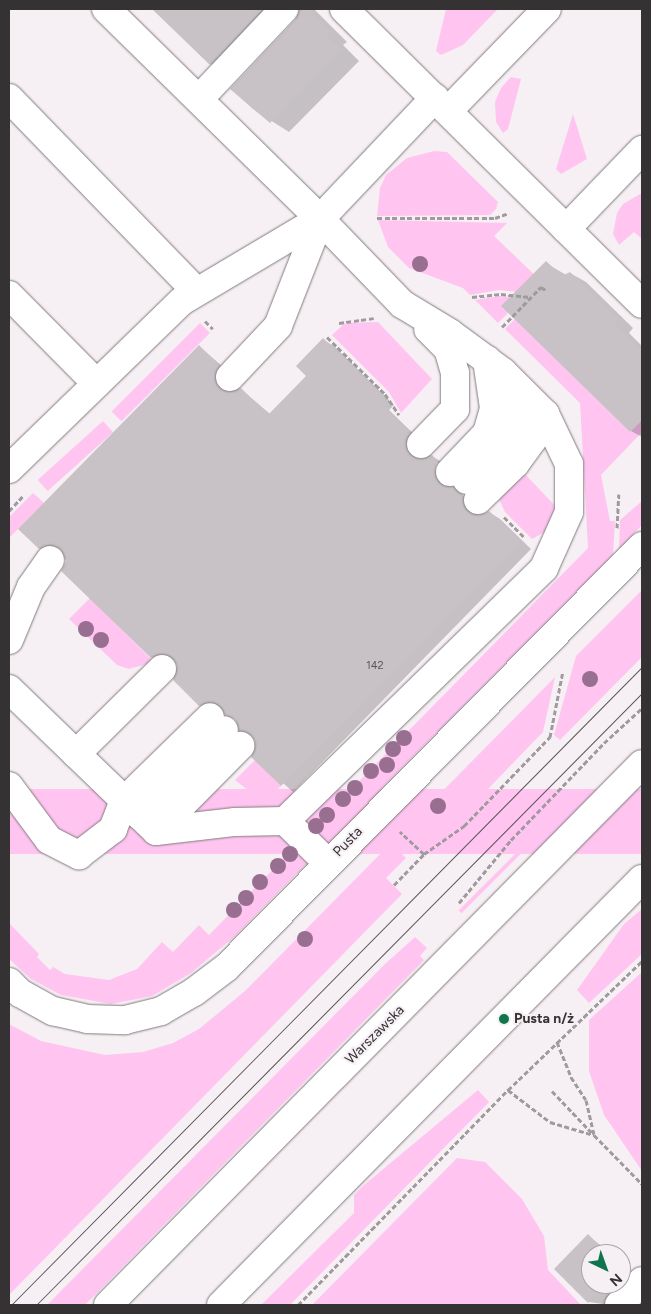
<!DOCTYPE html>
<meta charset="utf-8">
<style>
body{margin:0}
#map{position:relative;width:651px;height:1314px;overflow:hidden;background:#f6f0f4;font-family:Figtree,sans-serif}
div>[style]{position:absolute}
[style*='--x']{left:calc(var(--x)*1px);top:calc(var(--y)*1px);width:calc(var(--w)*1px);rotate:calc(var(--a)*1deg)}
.green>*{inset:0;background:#ffc5f0;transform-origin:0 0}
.shadow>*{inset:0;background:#0003}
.building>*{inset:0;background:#c8c2c6}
.path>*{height:3px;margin-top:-1.5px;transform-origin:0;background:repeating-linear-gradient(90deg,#9e9a9d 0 5px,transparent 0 7.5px)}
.roads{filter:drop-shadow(0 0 1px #807b7f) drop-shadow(0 0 1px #807b7f)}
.minor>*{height:28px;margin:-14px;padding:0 14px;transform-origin:14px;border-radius:14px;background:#fff}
.major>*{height:28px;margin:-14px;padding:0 14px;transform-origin:14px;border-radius:14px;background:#fff}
.tram>*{height:1px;margin:-0.5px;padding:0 0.5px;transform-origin:0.5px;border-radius:0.5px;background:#595658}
.trees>*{width:16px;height:16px;margin:-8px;border-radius:50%;background:#986e91}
.dots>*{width:14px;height:14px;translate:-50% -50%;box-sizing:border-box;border:2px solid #f6f0f4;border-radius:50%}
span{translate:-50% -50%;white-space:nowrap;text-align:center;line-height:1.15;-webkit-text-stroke:4px #f6f0f4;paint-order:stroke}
.number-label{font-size:11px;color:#595658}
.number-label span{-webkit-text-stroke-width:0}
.street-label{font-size:14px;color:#343233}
.poi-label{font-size:14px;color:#343233;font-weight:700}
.left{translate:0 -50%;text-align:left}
.frame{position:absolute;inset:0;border:10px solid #343233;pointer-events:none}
.north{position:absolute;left:581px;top:1244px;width:50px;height:50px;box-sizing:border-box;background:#f6f0f4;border:1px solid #a8a4a7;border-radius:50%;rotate:138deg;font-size:14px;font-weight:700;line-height:20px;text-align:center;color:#343233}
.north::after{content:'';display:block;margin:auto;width:18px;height:22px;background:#0f754d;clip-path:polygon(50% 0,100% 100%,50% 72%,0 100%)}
</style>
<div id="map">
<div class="green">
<div style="clip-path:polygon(446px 9px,498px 9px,463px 45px,441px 55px,436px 51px)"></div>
<div style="clip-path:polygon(511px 77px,521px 79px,508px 129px,503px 133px,496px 122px,495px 102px,501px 88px)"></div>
<div style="clip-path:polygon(573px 114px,587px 159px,561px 174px,556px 169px)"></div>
<div style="clip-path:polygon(434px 151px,447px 152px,498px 202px,496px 209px,490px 215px,377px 216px,380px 188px,386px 175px,407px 158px)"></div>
<div style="clip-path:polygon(642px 193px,642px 239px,634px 232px,619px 245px,613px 234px,617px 213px,623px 204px)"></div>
<div style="clip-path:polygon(378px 220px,507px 223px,494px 236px,540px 280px,528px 293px,499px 290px,470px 295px,463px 288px,409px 268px,388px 247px)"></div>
<div style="clip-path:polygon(500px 296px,522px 299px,498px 323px,475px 300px)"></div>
<div style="clip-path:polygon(515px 319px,630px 432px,642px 420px,642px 432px,601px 475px,610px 521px,615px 521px,613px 555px,234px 937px,191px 973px,152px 996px,111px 1004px,61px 995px,31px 979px,9px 959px,9px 923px,39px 954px,37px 957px,50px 970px,53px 967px,65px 974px,109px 980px,137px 969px,162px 942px,173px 952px,199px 925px,209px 935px,287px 855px,289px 857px,318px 828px,316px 825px,588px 548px,580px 403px,505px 329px)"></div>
<div style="clip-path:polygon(378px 322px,432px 379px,401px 413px,389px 392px,332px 335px,345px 323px)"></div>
<div style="left:200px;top:323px;width:14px;height:125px;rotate:45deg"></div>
<div style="left:103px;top:421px;width:15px;height:88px;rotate:48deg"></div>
<div style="clip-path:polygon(524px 473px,559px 510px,554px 527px,532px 539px,505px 512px,498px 497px)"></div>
<div style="clip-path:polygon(33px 493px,44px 503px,9px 538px,9px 517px)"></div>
<div style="clip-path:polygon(642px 501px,642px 525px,619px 549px,620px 520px)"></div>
<div style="clip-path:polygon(642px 590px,642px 657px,560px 740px,554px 735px,576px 656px)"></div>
<div style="clip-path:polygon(90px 598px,154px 662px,129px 669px,117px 665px,69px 619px)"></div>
<div style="clip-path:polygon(555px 677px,543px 732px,458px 820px,422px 833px,411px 823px)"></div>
<div style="clip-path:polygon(255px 760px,281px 786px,274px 793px,253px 794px,235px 780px)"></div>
<div style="left:642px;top:789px;width:65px;height:725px;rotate:90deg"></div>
<div style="left:540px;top:829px;width:4px;height:115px;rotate:45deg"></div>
<div style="clip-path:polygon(391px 843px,406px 858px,386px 878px,402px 894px,9px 1295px,9px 1024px,41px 1041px,105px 1055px,143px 1052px,173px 1043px,199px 1029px,245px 991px)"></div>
<div style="clip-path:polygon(642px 909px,642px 954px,589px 1003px,577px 990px,624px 924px)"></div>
<div style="clip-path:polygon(415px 937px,427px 948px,420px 956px,424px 960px,85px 1305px,47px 1305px,385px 964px)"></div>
<div style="clip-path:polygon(642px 972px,642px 1171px,604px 1115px,589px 1071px,589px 1020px)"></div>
<div style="clip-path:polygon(478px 1090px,489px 1102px,290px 1305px,261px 1305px,354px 1213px,354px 1195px,364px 1185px)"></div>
<div style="clip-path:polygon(457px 1158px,485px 1162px,522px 1199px,544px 1236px,548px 1270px,581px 1305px,312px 1305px)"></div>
</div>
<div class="shadow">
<div style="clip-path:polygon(154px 9px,290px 9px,228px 74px,211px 64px)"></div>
<div style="clip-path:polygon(299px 9px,314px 9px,347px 42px,343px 45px,359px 61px,289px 132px,253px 109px,231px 89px,297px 20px)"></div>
<div style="clip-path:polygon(546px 263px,566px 275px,570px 273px,586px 282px,633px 328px,629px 333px,642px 346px,642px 437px,631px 431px,503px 306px)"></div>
<div style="clip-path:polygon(evenodd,323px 340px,334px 346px,394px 405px,389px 410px,420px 440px,416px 447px,420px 460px,432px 456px,443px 463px,449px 487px,474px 503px,477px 515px,489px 512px,500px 519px,531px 549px,293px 792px,253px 756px,256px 741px,254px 737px,240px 730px,236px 720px,222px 709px,211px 711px,200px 705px,176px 661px,170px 659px,163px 664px,152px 657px,67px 561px,62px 550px,51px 555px,40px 548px,199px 346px,230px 373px,225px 381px,229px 393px,241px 389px,270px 414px,308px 376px,323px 340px,437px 463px,439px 463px,433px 475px,437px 463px)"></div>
<div style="clip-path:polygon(588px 1236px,613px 1254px,591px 1254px,591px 1284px,621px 1284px,621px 1261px,638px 1278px,610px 1305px,589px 1302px)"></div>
</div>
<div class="building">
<div style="clip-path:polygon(152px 9px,263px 9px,210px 65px)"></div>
<div style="clip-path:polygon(299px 9px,308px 9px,330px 31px,326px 35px,342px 50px,270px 123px,230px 89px,295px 20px)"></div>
<div style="clip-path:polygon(546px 261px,562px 276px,570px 272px,618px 319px,614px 324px,642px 351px,642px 420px,630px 432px,501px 306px)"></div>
<div style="clip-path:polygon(323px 338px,384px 398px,379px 403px,410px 433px,406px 441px,410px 455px,418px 459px,432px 455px,438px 461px,435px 469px,439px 483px,454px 487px,463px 495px,467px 511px,481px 515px,489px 511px,521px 542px,281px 786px,251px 757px,255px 741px,251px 735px,239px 731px,235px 719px,225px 715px,215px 702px,199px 706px,173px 680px,177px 666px,173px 658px,159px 654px,151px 658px,61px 571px,66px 561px,59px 548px,51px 544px,39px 549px,18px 529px,199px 345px,219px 366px,215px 374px,219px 388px,227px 392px,241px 388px,268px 415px,306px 376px,296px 366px)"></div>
<div style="clip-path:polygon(588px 1234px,608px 1254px,591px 1254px,591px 1284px,607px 1284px,588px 1303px,554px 1269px)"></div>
</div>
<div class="path">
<div style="--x:377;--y:218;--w:118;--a:0"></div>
<div style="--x:495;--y:218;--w:15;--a:-20"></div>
<div style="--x:472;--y:297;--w:29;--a:-6"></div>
<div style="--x:501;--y:294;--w:29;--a:6"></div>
<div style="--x:205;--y:321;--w:11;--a:45"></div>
<div style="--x:339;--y:323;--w:35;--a:-8"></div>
<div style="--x:502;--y:327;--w:56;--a:-45.7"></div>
<div style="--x:541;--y:287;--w:7;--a:34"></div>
<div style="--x:327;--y:337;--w:81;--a:44.5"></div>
<div style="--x:385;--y:394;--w:25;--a:56"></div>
<div style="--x:9;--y:511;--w:21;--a:-47"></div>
<div style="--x:504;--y:517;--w:28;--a:45"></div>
<div style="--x:617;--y:528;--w:34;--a:-87"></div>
<div style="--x:424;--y:854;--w:49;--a:-35"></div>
<div style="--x:464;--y:826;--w:124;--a:-46"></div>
<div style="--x:550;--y:737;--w:67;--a:-78.9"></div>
<div style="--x:394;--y:885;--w:43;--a:-45.9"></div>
<div style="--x:424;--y:854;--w:33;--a:-137"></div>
<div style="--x:459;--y:903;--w:82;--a:-50.5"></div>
<div style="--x:511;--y:840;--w:134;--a:-46.2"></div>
<div style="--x:604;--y:743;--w:52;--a:-42.6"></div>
<div style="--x:557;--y:1042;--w:38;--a:68"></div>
<div style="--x:571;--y:1077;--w:27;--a:57"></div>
<div style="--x:586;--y:1100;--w:36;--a:77"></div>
<div style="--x:508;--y:1090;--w:53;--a:37.3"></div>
<div style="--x:550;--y:1122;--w:46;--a:16.5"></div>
<div style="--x:594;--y:1135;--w:69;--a:45.6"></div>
<div style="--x:552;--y:1091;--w:59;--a:46.4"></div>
<div style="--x:298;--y:1305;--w:301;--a:-45.7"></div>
<div style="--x:508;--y:1090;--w:186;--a:-43.9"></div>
</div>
<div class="roads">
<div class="minor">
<div style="--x:344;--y:9;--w:419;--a:44.7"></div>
<div style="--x:9;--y:98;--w:269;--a:45.9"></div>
<div style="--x:199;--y:99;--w:124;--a:-46.6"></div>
<div style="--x:448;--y:111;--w:142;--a:-45.9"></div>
<div style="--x:566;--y:229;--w:110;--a:-46.1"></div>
<div style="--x:9;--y:295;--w:124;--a:45.3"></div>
<div style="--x:230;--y:377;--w:70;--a:-46.7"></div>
<div style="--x:278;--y:326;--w:115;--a:-68.6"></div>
<div style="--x:421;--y:444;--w:49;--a:-45.8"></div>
<div style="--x:455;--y:409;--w:36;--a:-90"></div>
<div style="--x:455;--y:373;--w:25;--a:-106"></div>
<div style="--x:448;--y:349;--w:28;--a:-135"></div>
<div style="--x:9;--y:469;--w:241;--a:-44.2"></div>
<div style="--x:182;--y:301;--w:161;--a:-30.7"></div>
<div style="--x:320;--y:219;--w:167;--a:-46.5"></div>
<div style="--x:450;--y:472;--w:54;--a:-46.5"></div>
<div style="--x:487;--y:433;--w:26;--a:-74"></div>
<div style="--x:494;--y:408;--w:49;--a:-98.3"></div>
<div style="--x:467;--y:480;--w:69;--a:-46.8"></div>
<div style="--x:514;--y:430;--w:41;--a:-81.7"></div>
<div style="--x:478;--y:500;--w:52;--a:-44.2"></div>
<div style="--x:515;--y:464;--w:31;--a:-54"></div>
<div style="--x:533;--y:439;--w:28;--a:-64"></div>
<div style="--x:9;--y:640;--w:57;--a:-67.5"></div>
<div style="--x:31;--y:587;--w:33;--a:-55"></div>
<div style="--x:9;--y:689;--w:204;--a:44"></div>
<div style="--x:156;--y:831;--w:80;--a:-6.5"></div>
<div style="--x:235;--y:822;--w:50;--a:-1.1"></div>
<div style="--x:285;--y:821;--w:362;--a:-44.3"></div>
<div style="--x:544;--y:568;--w:61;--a:-65.9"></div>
<div style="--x:569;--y:512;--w:48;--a:-90"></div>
<div style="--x:569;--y:464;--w:55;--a:-115.6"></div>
<div style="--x:545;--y:414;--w:59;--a:-135"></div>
<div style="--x:503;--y:372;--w:66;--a:-143.7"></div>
<div style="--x:450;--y:333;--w:56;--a:-148.9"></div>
<div style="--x:402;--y:304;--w:118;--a:-134"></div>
<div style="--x:320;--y:219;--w:300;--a:-135.5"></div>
<div style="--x:76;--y:754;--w:121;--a:-44.7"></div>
<div style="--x:9;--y:786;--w:67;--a:53.5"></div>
<div style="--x:49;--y:840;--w:34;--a:27"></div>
<div style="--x:79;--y:855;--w:43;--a:-37.4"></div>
<div style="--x:113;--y:829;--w:30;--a:-69"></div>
<div style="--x:124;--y:801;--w:120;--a:-44.3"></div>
<div style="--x:139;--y:815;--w:120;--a:-45"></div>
<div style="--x:285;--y:821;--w:60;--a:44.3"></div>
<div style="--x:156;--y:831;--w:120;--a:-45.3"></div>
<div style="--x:9;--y:982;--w:16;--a:45"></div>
<div style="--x:20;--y:993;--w:38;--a:29"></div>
<div style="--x:53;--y:1011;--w:35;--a:13"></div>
<div style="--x:87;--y:1019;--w:38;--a:2"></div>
<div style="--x:125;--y:1020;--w:37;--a:-14"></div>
<div style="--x:161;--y:1011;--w:38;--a:-30"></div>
<div style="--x:194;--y:992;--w:41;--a:-37.1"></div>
<div style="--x:227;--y:967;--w:591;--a:-45.41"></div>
<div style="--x:619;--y:1305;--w:33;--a:-46"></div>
</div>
<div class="major">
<div style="--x:108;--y:1305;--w:760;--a:-45.37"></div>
<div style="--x:221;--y:1305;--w:599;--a:-45.34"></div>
</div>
</div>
<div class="tram">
<div style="--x:11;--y:1305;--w:897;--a:-45.32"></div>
<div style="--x:36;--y:1305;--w:861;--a:-45.28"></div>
</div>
<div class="trees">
<div style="left:420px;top:264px"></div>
<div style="left:86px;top:629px"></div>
<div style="left:101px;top:640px"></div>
<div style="left:590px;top:679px"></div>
<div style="left:404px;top:738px"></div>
<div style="left:393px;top:749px"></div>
<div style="left:387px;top:765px"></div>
<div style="left:371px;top:771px"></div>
<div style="left:355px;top:788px"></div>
<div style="left:343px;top:799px"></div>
<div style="left:438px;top:806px"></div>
<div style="left:327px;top:815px"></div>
<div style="left:316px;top:826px"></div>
<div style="left:290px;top:854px"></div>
<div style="left:278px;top:866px"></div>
<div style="left:260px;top:882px"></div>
<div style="left:246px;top:898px"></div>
<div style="left:234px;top:910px"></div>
<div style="left:305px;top:939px"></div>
</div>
<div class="dots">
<div style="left:504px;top:1019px;background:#0f754d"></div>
</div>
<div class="number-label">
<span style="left:375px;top:666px">142</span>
</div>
<div class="street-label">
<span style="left:348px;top:842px;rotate:-46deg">Pusta</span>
<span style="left:375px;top:1035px;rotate:-45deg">Warszawska</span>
</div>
<div class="poi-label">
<span class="left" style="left:514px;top:1019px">Pusta n/ż</span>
</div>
<div class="frame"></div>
<div class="north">N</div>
</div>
